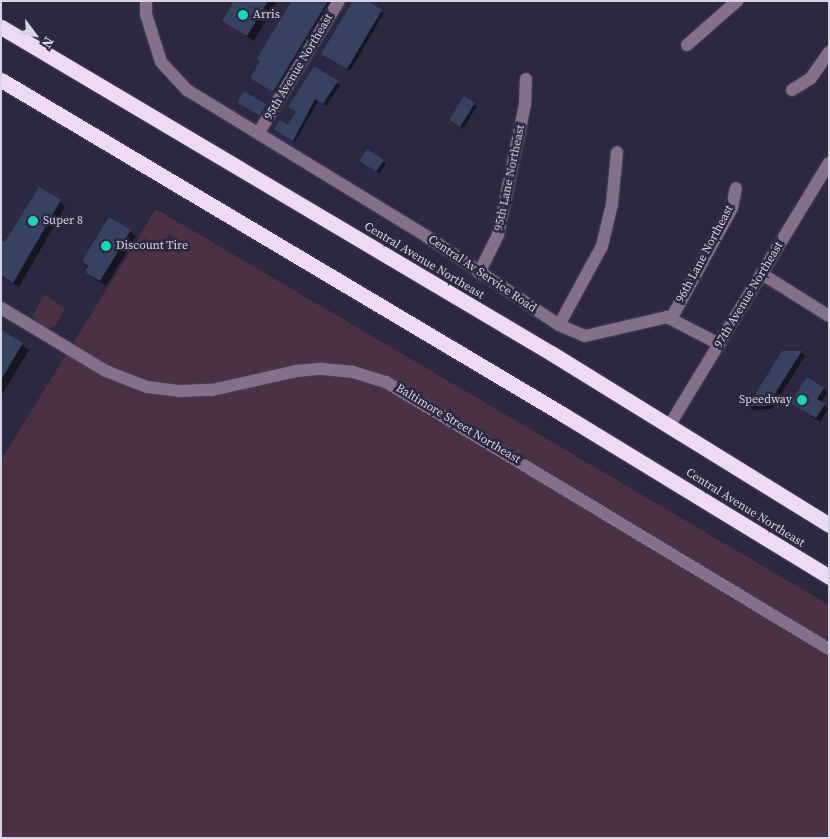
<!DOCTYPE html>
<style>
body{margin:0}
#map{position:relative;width:830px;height:839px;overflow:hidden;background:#2c2841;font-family:"Source Serif 4",serif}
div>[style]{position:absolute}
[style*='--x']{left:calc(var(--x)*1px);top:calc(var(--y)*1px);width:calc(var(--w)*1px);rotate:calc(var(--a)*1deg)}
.green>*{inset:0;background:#4c3043}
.shadow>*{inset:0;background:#0007;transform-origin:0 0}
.building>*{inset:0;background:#374260;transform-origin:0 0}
.roads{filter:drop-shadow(0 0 1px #47445b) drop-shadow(0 0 1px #47445b)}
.minor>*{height:12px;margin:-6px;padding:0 6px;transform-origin:6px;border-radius:6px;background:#846f8d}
.highway>*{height:15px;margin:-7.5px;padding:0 7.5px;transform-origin:7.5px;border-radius:7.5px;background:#eedaf7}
.dots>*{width:14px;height:14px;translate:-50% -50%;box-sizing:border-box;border:2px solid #2c2841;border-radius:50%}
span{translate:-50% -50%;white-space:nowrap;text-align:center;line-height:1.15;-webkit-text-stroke:5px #2c2841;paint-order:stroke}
.poi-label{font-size:12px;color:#d6d4e5}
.left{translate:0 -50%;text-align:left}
.right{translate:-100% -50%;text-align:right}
.street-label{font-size:12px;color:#d6d4e5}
.frame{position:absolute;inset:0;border:2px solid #d6d4e5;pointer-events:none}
.north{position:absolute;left:10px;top:10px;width:50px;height:50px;-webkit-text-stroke:4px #2c2841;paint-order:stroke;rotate:121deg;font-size:14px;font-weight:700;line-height:20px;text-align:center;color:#d6d4e5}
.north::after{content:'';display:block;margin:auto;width:18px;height:22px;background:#d6d4e5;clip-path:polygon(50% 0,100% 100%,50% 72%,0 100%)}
</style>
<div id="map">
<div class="green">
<div style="clip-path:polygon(156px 209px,829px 605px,829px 838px,1px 838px,1px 460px)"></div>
<div style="clip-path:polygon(45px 294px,65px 309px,55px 326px,47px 329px,36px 321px,33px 315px)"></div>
</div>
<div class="shadow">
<div style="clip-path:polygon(236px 1px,277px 1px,254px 41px,224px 21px)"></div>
<div style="clip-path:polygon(293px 1px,334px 1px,277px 94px,255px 81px)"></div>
<div style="clip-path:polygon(354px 1px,371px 1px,369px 4px,384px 13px,350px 71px,325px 56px)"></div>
<div style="clip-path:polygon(314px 68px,340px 85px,326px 106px,318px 101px,295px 142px,276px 129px,288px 126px,297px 113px,289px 107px)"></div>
<div style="clip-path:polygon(242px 104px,265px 105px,267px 107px,262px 116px)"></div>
<div style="clip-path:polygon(474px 104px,477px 106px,463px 129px,451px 120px)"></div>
<div style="left:367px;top:151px;width:23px;height:12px;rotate:34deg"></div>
<div style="clip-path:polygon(60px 201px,65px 207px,19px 287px,1px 276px,1px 241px,5px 244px)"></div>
<div style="clip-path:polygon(130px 231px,136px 237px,106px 286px,92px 277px,83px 261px)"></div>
<div style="clip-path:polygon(1px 331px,29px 350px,1px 396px)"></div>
<div style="clip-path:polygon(801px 352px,805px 356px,772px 409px,753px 410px,749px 406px)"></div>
<div style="clip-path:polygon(823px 388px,827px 393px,821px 403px,828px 409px,820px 422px,792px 403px)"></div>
</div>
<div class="building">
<div style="clip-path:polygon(234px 1px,268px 1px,247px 36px,222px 21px)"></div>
<div style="clip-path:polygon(292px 1px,328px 1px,273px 92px,250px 78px,260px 61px,257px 58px)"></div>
<div style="clip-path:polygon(353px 1px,368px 1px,382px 10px,347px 69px,321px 54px)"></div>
<div style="clip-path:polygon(314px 66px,338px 81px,323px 104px,315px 99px,293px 141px,274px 129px,280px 120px,288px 125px,296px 112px,288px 107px)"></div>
<div style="left:244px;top:91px;width:26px;height:13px;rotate:31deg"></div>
<div style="left:464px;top:96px;width:13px;height:28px;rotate:32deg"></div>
<div style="left:367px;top:149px;width:20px;height:14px;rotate:33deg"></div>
<div style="clip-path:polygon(39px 187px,61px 200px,13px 283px,1px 275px,1px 240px,5px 242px)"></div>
<div style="clip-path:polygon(109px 217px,131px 230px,100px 281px,85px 272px,88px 266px,82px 261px)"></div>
<div style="clip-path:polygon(1px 330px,23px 343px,1px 380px)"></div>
<div style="clip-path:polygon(782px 351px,802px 351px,767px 406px,748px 406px)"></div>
<div style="clip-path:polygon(807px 377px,824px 388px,817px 399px,825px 404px,816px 418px,790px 403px)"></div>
</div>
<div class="roads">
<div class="minor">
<div style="--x:146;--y:1;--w:13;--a:90"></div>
<div style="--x:146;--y:14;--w:50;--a:72.6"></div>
<div style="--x:161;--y:62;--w:38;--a:47"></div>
<div style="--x:187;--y:90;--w:280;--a:31.4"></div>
<div style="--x:426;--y:236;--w:160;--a:33.8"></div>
<div style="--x:559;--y:325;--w:28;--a:23"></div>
<div style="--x:585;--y:336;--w:84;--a:-13"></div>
<div style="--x:667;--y:317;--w:59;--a:27.4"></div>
<div style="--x:687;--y:45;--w:67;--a:-41.3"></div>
<div style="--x:792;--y:90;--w:22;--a:-32"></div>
<div style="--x:811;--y:78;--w:32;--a:-55"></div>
<div style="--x:259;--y:132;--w:153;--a:-58.6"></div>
<div style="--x:479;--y:273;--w:42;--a:-63.4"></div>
<div style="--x:498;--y:235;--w:133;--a:-78.3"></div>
<div style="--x:525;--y:105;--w:26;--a:-88"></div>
<div style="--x:762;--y:274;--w:79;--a:32.1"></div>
<div style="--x:1;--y:308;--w:122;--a:31"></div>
<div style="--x:106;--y:371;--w:44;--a:21.3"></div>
<div style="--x:147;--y:387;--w:32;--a:7"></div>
<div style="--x:179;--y:391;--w:33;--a:-2"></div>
<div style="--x:212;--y:390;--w:86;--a:-12.7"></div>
<div style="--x:296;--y:371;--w:25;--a:-5"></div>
<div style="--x:321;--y:369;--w:32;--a:5"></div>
<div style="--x:353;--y:372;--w:34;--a:17"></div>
<div style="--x:386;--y:382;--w:517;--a:31.08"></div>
<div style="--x:671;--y:319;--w:127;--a:-61.2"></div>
<div style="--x:732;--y:208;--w:20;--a:-79"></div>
<div style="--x:559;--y:325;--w:90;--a:-61.4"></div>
<div style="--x:602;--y:246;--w:43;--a:-76.6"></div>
<div style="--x:612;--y:204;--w:52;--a:-84.5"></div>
<div style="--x:669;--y:426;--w:308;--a:-58.7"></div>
</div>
<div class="highway">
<div style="--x:1;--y:27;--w:639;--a:30.66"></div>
<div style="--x:551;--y:353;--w:327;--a:31.7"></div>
<div style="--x:1;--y:80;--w:655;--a:30.75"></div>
<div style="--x:564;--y:415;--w:311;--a:31.4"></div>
</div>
</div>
<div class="dots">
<div style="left:243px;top:15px;background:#1dd5b1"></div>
<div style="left:33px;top:221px;background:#1dd5b1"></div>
<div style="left:106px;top:246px;background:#1dd5b1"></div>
<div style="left:802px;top:400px;background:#1dd5b1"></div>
</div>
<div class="poi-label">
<span class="left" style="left:253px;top:15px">Arris</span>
<span class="left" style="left:43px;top:221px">Super 8</span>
<span class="left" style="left:116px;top:246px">Discount Tire</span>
<span class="right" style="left:792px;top:400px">Speedway</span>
</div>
<div class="street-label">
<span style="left:299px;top:67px;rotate:-59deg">95th Avenue Northeast</span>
<span style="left:510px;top:178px;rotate:-78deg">95th Lane Northeast</span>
<span style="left:705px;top:254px;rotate:-62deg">96th Lane Northeast</span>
<span style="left:424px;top:261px;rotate:31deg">Central Avenue Northeast</span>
<span style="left:482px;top:274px;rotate:34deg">Central Av Service Road</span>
<span style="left:749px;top:295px;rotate:-59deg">97th Avenue Northeast</span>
<span style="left:458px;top:424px;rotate:31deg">Baltimore Street Northeast</span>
<span style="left:745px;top:508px;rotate:32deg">Central Avenue Northeast</span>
</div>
<div class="frame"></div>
<div class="north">N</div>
</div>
